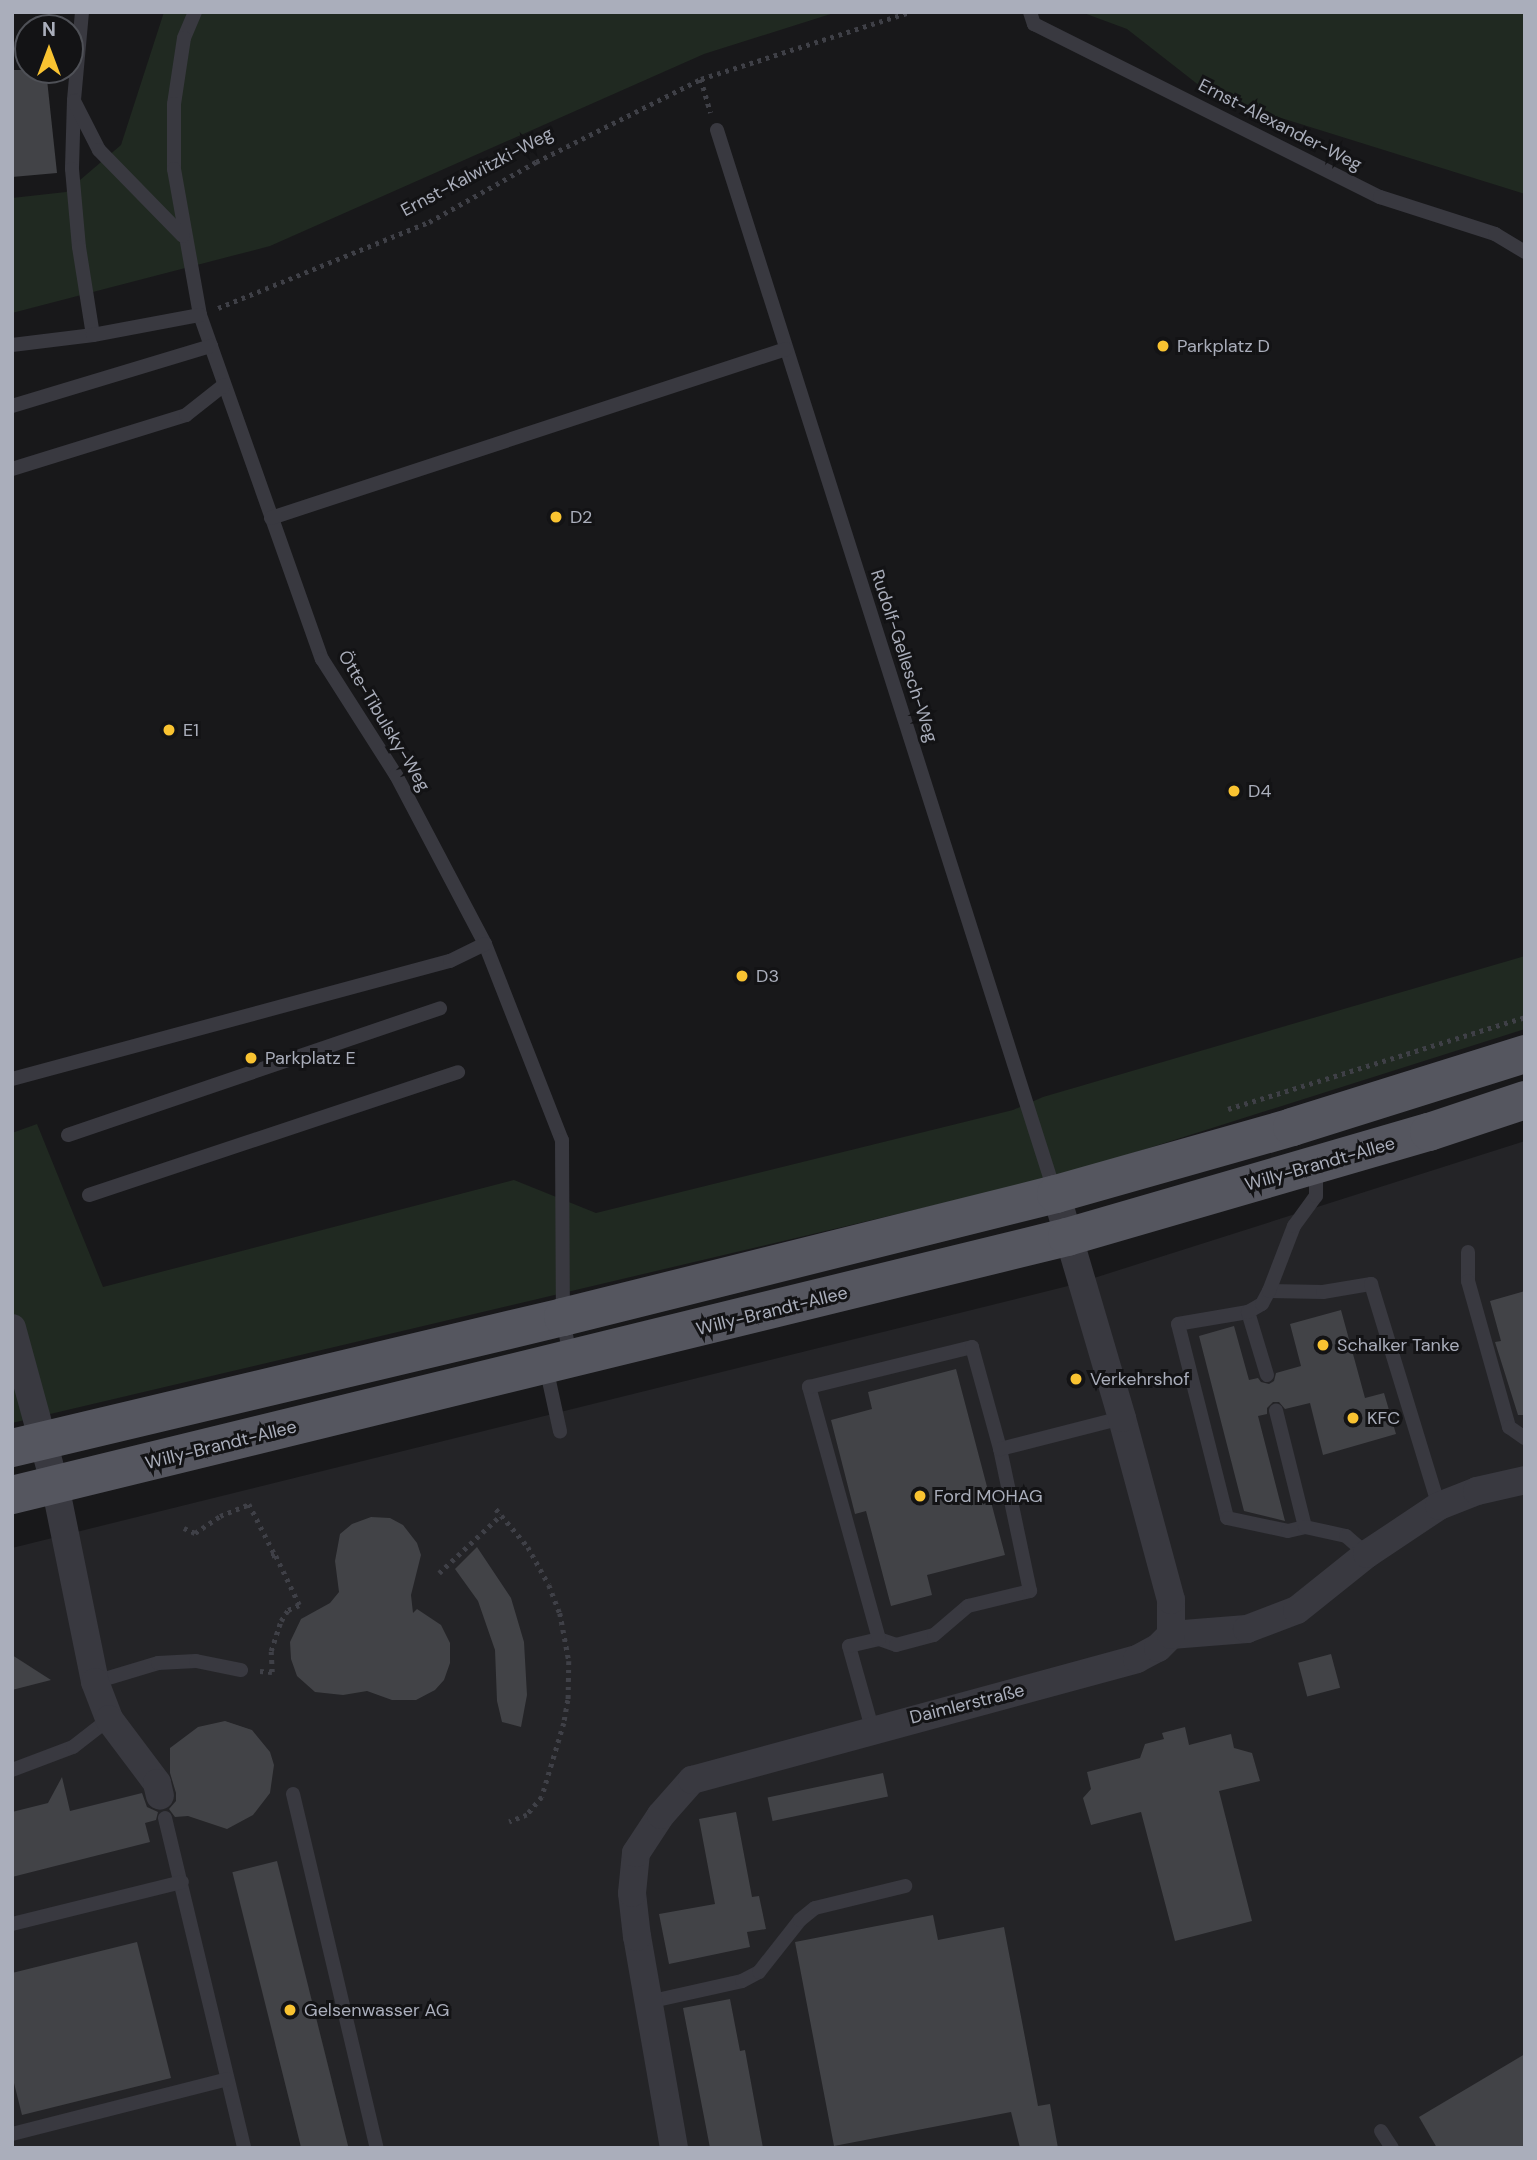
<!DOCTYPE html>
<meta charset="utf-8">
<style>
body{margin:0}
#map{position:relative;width:1537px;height:2160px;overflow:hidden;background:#18181a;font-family:"DM Sans",sans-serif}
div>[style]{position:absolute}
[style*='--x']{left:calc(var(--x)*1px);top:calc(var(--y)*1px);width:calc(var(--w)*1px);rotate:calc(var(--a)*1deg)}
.built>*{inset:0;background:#242427}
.green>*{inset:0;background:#202921}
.building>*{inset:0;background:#424347;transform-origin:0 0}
.path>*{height:4.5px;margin-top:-2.25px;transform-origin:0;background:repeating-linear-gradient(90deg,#3f4047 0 3.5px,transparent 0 8.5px)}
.service>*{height:14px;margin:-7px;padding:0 7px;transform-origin:7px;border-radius:7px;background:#393940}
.minor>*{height:28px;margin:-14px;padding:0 14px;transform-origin:14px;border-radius:14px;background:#393940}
.primary>*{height:38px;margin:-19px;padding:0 19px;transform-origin:19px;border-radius:19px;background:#55565f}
.dots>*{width:19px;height:19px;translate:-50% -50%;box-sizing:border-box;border:4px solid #131315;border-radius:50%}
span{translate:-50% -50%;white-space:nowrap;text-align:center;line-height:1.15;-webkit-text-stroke:6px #131315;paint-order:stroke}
.street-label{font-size:18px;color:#aaaebb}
.poi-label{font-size:18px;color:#aaaebb}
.left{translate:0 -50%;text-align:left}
.frame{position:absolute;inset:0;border:14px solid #aaaebb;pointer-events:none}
.north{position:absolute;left:14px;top:14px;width:70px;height:70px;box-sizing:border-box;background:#131315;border:2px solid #4f5157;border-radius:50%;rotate:0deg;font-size:19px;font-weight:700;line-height:28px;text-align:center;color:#aaaebb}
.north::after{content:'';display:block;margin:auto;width:24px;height:32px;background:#f9c331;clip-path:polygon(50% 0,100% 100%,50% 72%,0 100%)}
</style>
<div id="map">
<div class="built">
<div style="clip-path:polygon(1525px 1141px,1525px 2148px,12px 2148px,12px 1548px,1072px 1285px)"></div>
</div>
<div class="green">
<div style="clip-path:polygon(164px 12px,837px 12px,704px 54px,270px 246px,12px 313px,12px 198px,66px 192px,121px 145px)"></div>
<div style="clip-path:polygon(1081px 12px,1525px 12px,1525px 194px,1214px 97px,1127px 29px)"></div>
<div style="clip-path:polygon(1525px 956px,1525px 1029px,1067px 1174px,12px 1423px,12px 1133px,37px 1124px,103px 1287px,514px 1180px,596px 1213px,1013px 1110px,1043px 1097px)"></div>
</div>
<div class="building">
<div style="clip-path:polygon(12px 70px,46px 70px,57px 173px,12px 177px)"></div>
<div style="clip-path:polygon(1525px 1291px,1525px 1415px,1518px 1415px,1495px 1342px,1501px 1341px,1490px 1301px)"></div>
<div style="clip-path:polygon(1341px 1310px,1365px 1398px,1384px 1393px,1396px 1434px,1323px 1455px,1310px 1403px,1285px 1409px,1279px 1402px,1273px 1402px,1267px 1408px,1267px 1414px,1258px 1416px,1285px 1521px,1244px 1511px,1199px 1336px,1234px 1326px,1249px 1380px,1258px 1378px,1261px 1382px,1269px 1384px,1274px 1381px,1276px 1373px,1301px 1366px,1290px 1324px)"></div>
<div style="clip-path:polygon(956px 1369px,1005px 1555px,927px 1575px,932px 1595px,891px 1606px,866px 1511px,855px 1514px,831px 1420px,872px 1409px,868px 1392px)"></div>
<div style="clip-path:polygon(371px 1517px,390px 1518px,403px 1525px,417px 1543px,421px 1555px,411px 1595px,413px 1613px,417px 1609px,441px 1625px,450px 1643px,450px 1663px,444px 1680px,435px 1690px,416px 1700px,392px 1700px,367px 1691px,343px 1695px,315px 1692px,297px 1676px,291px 1659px,290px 1642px,301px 1619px,330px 1603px,339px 1592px,335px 1561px,340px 1534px,352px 1524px)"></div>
<div style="clip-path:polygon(477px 1547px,511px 1598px,524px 1642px,527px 1695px,521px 1727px,502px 1722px,497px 1701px,495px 1650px,478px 1601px,455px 1569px)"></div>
<div style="left:1331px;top:1654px;width:35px;height:34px;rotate:75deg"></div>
<div style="clip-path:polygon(12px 1655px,51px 1680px,12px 1690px)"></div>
<div style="clip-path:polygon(225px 1721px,252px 1730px,270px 1752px,274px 1765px,270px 1793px,253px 1815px,227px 1829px,188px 1816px,175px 1817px,169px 1809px,176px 1801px,176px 1793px,170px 1773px,170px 1748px,198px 1727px)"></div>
<div style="clip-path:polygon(1185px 1727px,1189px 1745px,1231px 1734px,1234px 1748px,1252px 1753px,1260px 1781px,1219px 1791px,1252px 1921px,1175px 1941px,1141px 1812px,1091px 1825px,1083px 1798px,1091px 1789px,1087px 1772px,1140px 1758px,1145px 1744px,1164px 1739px,1162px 1733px)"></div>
<div style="left:883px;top:1773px;width:24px;height:118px;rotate:78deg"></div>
<div style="clip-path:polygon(62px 1777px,70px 1811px,142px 1793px,147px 1807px,158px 1812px,156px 1820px,145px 1823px,150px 1842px,12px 1877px,12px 1812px,48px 1803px)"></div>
<div style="clip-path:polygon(736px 1812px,752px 1897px,759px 1896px,766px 1929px,747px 1932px,750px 1947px,669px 1964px,659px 1914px,715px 1904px,699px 1819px)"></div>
<div style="left:277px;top:1861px;width:296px;height:46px;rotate:76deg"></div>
<div style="clip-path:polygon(933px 1915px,938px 1940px,1004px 1927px,1038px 2106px,1050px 2104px,1058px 2148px,1020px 2148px,1011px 2112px,834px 2146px,795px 1942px)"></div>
<div style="clip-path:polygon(137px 1942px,171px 2078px,22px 2115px,12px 2075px,12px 1973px)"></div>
<div style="clip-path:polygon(730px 1999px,740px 2051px,745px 2050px,763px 2148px,710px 2148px,683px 2008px)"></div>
<div style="clip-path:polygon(1525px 2054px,1525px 2148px,1437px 2148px,1419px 2117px)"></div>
</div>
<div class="path">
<div style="--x:701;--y:79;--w:35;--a:74"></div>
<div style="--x:218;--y:308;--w:228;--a:-22.2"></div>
<div style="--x:429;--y:222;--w:123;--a:-29.3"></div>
<div style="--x:536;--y:162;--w:185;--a:-26.7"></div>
<div style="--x:701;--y:79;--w:219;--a:-17.8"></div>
<div style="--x:1228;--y:1109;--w:311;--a:-17.2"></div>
<div style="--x:496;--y:1509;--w:50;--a:49.9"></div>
<div style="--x:528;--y:1547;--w:43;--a:61.1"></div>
<div style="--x:549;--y:1585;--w:30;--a:69"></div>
<div style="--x:560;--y:1613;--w:49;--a:79.4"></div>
<div style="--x:569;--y:1661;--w:39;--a:91"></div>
<div style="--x:568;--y:1700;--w:23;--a:100"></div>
<div style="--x:564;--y:1723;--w:77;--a:106.6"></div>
<div style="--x:542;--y:1797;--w:23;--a:130"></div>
<div style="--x:527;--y:1815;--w:19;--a:159"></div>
<div style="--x:184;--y:1528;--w:12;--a:24"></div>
<div style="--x:195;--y:1533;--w:30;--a:-34"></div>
<div style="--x:220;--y:1516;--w:31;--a:-22"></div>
<div style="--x:249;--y:1504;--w:57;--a:63"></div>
<div style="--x:275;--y:1555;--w:7;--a:164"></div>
<div style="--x:439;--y:1573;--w:85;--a:-43.1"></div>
<div style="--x:260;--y:1671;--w:12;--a:5"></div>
<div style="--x:272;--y:1672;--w:21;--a:-93"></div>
<div style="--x:271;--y:1651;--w:32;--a:-72"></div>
<div style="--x:281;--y:1621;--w:13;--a:-58"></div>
<div style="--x:288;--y:1610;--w:12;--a:-24"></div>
<div style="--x:299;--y:1605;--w:55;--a:-115.6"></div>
</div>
<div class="service">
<div style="--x:82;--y:12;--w:88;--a:95.2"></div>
<div style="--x:74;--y:100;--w:69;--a:91.7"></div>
<div style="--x:72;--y:169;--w:78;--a:84.9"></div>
<div style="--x:79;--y:247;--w:89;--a:81"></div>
<div style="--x:195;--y:12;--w:28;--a:113"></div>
<div style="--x:184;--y:38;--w:67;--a:98.6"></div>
<div style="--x:174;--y:104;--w:65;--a:90"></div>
<div style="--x:174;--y:169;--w:148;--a:79.9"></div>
<div style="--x:200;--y:315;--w:365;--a:70.5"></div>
<div style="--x:322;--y:659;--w:138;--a:57.5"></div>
<div style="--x:396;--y:775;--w:191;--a:62.2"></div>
<div style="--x:485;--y:944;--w:211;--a:68.6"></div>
<div style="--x:562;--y:1140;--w:177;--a:89.7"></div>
<div style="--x:563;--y:1317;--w:42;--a:80.3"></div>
<div style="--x:1030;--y:12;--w:13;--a:72"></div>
<div style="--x:1034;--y:24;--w:387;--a:26.6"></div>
<div style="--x:1380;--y:197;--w:121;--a:17.8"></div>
<div style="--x:1495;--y:234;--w:35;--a:31"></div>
<div style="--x:74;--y:101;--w:55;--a:63"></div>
<div style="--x:99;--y:150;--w:120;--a:45.7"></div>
<div style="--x:717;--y:130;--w:1115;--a:72.36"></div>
<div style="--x:12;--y:345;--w:82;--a:-7"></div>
<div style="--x:93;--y:335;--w:109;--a:-10.6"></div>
<div style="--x:12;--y:406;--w:208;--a:-16.8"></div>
<div style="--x:12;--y:469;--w:182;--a:-17.2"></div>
<div style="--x:186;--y:415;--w:48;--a:-38.3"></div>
<div style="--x:271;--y:518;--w:542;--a:-18.17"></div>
<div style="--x:12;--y:1079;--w:454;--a:-15.1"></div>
<div style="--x:450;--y:961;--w:39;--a:-26"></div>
<div style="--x:68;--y:1135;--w:393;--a:-18.8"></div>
<div style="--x:89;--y:1195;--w:389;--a:-18.4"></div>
<div style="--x:1468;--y:1252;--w:29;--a:90"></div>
<div style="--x:1468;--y:1281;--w:152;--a:74.3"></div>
<div style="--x:1509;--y:1427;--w:19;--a:35"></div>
<div style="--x:1269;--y:1291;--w:54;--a:1.1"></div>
<div style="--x:1323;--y:1292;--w:49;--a:-9.5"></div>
<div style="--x:1371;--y:1284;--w:232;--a:73"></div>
<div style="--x:1248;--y:1312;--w:71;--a:170.3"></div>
<div style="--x:1178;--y:1324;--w:200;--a:75.8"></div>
<div style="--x:1227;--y:1518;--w:62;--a:12"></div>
<div style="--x:1288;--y:1531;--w:17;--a:-13"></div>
<div style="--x:1305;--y:1527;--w:120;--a:-104"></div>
<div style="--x:546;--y:1367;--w:66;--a:77.7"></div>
<div style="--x:1267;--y:1375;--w:66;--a:-106.8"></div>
<div style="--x:1248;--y:1312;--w:16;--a:-30"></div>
<div style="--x:1262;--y:1304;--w:15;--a:-62"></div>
<div style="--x:1269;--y:1291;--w:70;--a:-69"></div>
<div style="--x:1294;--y:1226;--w:37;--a:-54"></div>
<div style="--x:1316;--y:1196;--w:29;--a:-90"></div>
<div style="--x:1305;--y:1527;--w:42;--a:12.4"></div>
<div style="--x:1346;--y:1536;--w:28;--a:41"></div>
<div style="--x:879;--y:1639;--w:18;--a:19"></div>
<div style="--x:896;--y:1645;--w:39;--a:-15"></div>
<div style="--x:934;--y:1635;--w:45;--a:-40.5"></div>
<div style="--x:968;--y:1606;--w:64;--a:-13.6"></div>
<div style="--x:1030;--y:1591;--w:145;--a:-101.9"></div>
<div style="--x:95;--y:1682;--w:66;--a:-16.8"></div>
<div style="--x:158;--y:1663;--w:38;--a:-3"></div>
<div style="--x:196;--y:1661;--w:46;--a:11.3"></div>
<div style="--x:872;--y:1728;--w:85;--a:-105.7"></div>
<div style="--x:849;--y:1646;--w:31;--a:-13"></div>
<div style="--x:879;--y:1639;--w:262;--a:-105.5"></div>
<div style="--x:809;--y:1387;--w:168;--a:-13.8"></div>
<div style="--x:972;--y:1347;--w:106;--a:74.6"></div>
<div style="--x:1000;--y:1449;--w:126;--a:-14.3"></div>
<div style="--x:12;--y:1770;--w:65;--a:-20.7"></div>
<div style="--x:73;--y:1747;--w:46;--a:-37.9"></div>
<div style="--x:293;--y:1794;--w:364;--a:76.7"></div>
<div style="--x:165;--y:1818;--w:339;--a:76.5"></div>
<div style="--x:12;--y:1924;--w:175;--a:-13.9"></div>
<div style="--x:648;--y:2002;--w:96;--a:-12.6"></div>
<div style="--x:742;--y:1981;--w:19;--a:-28"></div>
<div style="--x:759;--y:1972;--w:66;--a:-51.7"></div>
<div style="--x:800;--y:1920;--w:19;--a:-39"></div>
<div style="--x:815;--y:1908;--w:93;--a:-13.7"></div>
<div style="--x:1381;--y:2131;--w:20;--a:57"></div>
<div style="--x:12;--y:2134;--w:222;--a:-14.3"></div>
</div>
<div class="minor">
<div style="--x:12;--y:1328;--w:163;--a:74.7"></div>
<div style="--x:55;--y:1485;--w:201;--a:78.5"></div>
<div style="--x:95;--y:1682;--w:40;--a:69"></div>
<div style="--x:109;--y:1719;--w:80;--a:53.1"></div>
<div style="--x:157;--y:1783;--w:13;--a:77"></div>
<div style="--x:1171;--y:1635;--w:76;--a:-4.5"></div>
<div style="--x:1247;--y:1629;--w:53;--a:-20.8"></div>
<div style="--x:1297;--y:1610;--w:90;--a:-38.7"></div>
<div style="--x:1367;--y:1554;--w:87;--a:-33.7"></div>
<div style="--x:1439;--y:1506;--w:41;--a:-21.5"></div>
<div style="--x:1477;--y:1491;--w:49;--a:-12.9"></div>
<div style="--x:674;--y:2148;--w:214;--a:-99.9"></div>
<div style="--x:637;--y:1937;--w:44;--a:-96.5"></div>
<div style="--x:632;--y:1893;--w:40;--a:-84.3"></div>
<div style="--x:636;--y:1853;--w:45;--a:-56.7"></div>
<div style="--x:661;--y:1815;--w:47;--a:-48.5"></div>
<div style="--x:692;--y:1780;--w:461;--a:-15.2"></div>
<div style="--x:1137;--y:1659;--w:24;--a:-28"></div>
<div style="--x:1158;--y:1648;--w:18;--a:-45"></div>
<div style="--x:1171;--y:1635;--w:35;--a:-90"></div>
<div style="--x:1171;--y:1600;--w:188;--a:-105.1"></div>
<div style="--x:1122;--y:1418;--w:234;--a:-106.4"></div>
</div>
<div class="primary">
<div style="--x:12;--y:1448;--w:566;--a:-13.37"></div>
<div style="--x:563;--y:1317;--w:508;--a:-14.01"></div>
<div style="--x:1056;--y:1194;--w:245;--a:-15.8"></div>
<div style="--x:1292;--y:1127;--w:244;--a:-17.4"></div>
<div style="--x:12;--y:1495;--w:1086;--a:-13.74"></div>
<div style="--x:1067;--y:1237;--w:377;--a:-16.2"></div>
<div style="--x:1429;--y:1132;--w:101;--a:-18.4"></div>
</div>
<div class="dots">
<div style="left:1163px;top:346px;background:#f9c331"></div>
<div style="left:556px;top:517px;background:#f9c331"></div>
<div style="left:169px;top:730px;background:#f9c331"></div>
<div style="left:1234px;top:791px;background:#f9c331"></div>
<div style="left:742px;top:976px;background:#f9c331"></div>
<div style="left:251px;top:1058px;background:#f9c331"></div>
<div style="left:1323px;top:1345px;background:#f9c331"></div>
<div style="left:1076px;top:1379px;background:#f9c331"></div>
<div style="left:1353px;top:1418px;background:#f9c331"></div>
<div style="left:920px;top:1496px;background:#f9c331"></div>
<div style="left:290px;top:2010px;background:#f9c331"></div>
</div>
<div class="street-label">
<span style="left:1280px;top:125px;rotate:27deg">Ernst-Alexander-Weg</span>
<span style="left:477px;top:172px;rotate:-28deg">Ernst-Kalwitzki-Weg</span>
<span style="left:904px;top:656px;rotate:72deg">Rudolf-Gellesch-Weg</span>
<span style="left:384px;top:721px;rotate:59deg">Ötte-Tibulsky-Weg</span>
<span style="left:1320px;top:1164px;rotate:-16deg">Willy-Brandt-Allee</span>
<span style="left:772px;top:1311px;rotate:-14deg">Willy-Brandt-Allee</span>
<span style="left:221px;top:1445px;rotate:-14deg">Willy-Brandt-Allee</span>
<span style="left:967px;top:1704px;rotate:-14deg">Daimlerstraße</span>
</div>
<div class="poi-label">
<span class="left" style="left:1177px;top:346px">Parkplatz D</span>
<span class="left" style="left:570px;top:517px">D2</span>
<span class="left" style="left:183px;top:730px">E1</span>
<span class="left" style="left:1248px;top:791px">D4</span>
<span class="left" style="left:756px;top:976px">D3</span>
<span class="left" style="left:265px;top:1058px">Parkplatz E</span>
<span class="left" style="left:1337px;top:1345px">Schalker Tanke</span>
<span class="left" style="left:1090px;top:1379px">Verkehrshof</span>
<span class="left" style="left:1367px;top:1418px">KFC</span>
<span class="left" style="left:934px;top:1496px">Ford MOHAG</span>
<span class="left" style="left:304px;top:2010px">Gelsenwasser AG</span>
</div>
<div class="frame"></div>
<div class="north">N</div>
</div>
